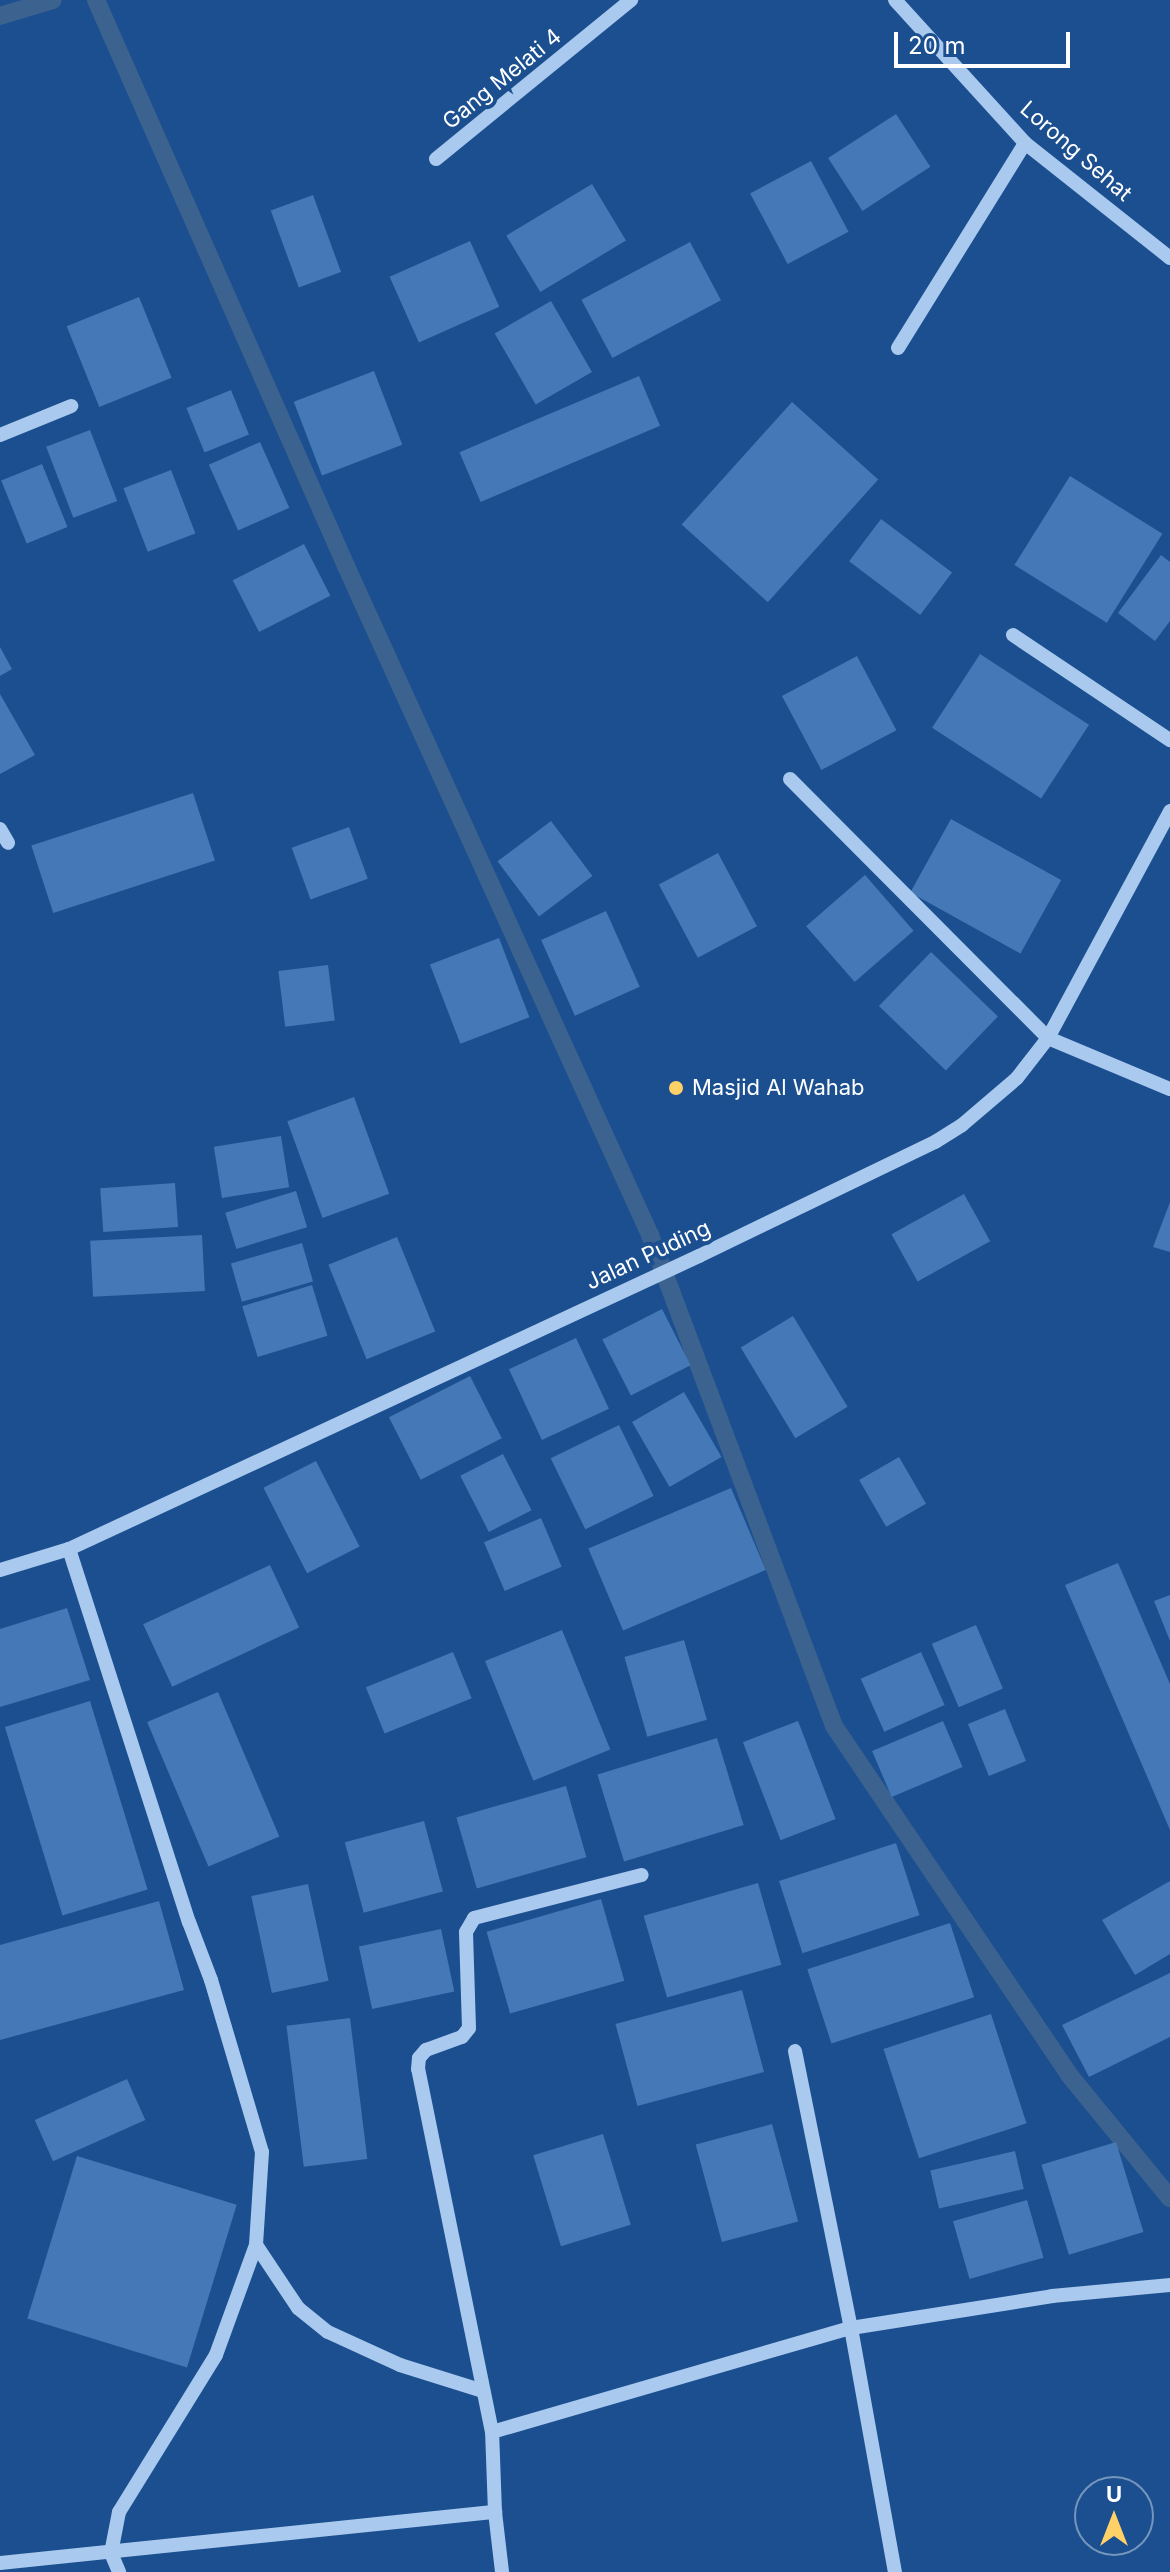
<!DOCTYPE html>
<style>
body{margin:0}
#map{position:relative;width:1170px;height:2572px;overflow:hidden;background:#1b4f8f;font-family:Inter,sans-serif}
div>[style]{position:absolute}
[style*='--x']{left:calc(var(--x)*1px);top:calc(var(--y)*1px);width:calc(var(--w)*1px);rotate:calc(var(--a)*1deg)}
.stream>*{height:18px;margin:-9px;padding:0 9px;transform-origin:9px;border-radius:9px;background:#3c6290}
.building>*{inset:0;background:#4478b7;transform-origin:0 0}
.minor>*{height:14px;margin:-7px;padding:0 7px;transform-origin:7px;border-radius:7px;background:#a9c9ee}
.dots>*{width:22px;height:22px;translate:-50% -50%;box-sizing:border-box;border:4px solid #1b4f8f;border-radius:50%}
span{translate:-50% -50%;white-space:nowrap;text-align:center;line-height:1.15;-webkit-text-stroke:8px #1b4f8f;paint-order:stroke}
.street-label{font-size:22px;color:#fff}
.poi-label{font-size:22px;color:#fff}
.left{translate:0 -50%;text-align:left}
.north{position:absolute;left:1074px;top:2476px;width:80px;height:80px;box-sizing:border-box;background:#1b4f8f;border:2px solid #7695bc;border-radius:50%;rotate:0deg;font-size:22px;font-weight:700;line-height:32px;text-align:center;color:#fff}
.north::after{content:'';display:block;margin:auto;width:28px;height:36px;background:#ffd166;clip-path:polygon(50% 0,100% 100%,50% 72%,0 100%)}
.scale{position:absolute;left:894px;top:32px;width:176px;height:36px;box-sizing:border-box;border:4px solid #fff;border-top:0;padding-left:10px;font-size:24px;line-height:28px;white-space:nowrap;color:#fff;-webkit-text-stroke:6px #1b4f8f;paint-order:stroke}
</style>
<div id="map">
<div class="stream">
<div style="--x:96;--y:0;--w:619;--a:66.17"></div>
<div style="--x:346;--y:566;--w:735;--a:65.56"></div>
<div style="--x:650;--y:1235;--w:524;--a:69.46"></div>
<div style="--x:834;--y:1726;--w:422;--a:56"></div>
<div style="--x:1070;--y:2076;--w:158;--a:50.7"></div>
<div style="--x:0;--y:16;--w:55;--a:-16.8"></div>
</div>
<div class="building">
<div style="left:896px;top:114px;width:63px;height:81px;rotate:57deg"></div>
<div style="left:811px;top:161px;width:80px;height:69px;rotate:62deg"></div>
<div style="left:592px;top:184px;width:66px;height:100px;rotate:59deg"></div>
<div style="left:313px;top:195px;width:82px;height:45px;rotate:70deg"></div>
<div style="left:470px;top:241px;width:72px;height:88px;rotate:66deg"></div>
<div style="left:690px;top:242px;width:66px;height:123px;rotate:62deg"></div>
<div style="left:139px;top:297px;width:87px;height:78px;rotate:68deg"></div>
<div style="left:551px;top:301px;width:82px;height:65px;rotate:60deg"></div>
<div style="left:374px;top:371px;width:79px;height:86px;rotate:69deg"></div>
<div style="left:639px;top:376px;width:54px;height:195px;rotate:67deg"></div>
<div style="left:231px;top:390px;width:48px;height:48px;rotate:68deg"></div>
<div style="left:792px;top:402px;width:116px;height:165px;rotate:42deg"></div>
<div style="left:90px;top:430px;width:76px;height:47px;rotate:69deg"></div>
<div style="left:260px;top:442px;width:72px;height:56px;rotate:66deg"></div>
<div style="left:42px;top:464px;width:68px;height:44px;rotate:68deg"></div>
<div style="left:171px;top:470px;width:68px;height:51px;rotate:69deg"></div>
<div style="left:1070px;top:476px;width:109px;height:105px;rotate:32deg"></div>
<div style="left:881px;top:519px;width:89px;height:53px;rotate:37deg"></div>
<div style="left:304px;top:544px;width:58px;height:80px;rotate:63deg"></div>
<div style="clip-path:polygon(1161px 555px,1170px 562px,1170px 621px,1155px 641px,1118px 613px)"></div>
<div style="clip-path:polygon(0 647px,12px 669px,0 676px)"></div>
<div style="left:980px;top:654px;width:130px;height:88px;rotate:33deg"></div>
<div style="left:857px;top:656px;width:84px;height:85px;rotate:62deg"></div>
<div style="clip-path:polygon(0 694px,35px 755px,0 774px)"></div>
<div style="left:193px;top:793px;width:71px;height:170px;rotate:72deg"></div>
<div style="left:951px;top:819px;width:126px;height:84px;rotate:29deg"></div>
<div style="left:551px;top:821px;width:69px;height:67px;rotate:53deg"></div>
<div style="left:349px;top:827px;width:55px;height:61px;rotate:70deg"></div>
<div style="left:718px;top:853px;width:83px;height:67px;rotate:62deg"></div>
<div style="left:865px;top:875px;width:74px;height:78px;rotate:49deg"></div>
<div style="left:606px;top:911px;width:83px;height:71px;rotate:66deg"></div>
<div style="left:499px;top:938px;width:85px;height:74px;rotate:69deg"></div>
<div style="left:931px;top:952px;width:93px;height:75px;rotate:44deg"></div>
<div style="left:328px;top:965px;width:56px;height:50px;rotate:83deg"></div>
<div style="left:354px;top:1097px;width:103px;height:71px;rotate:70deg"></div>
<div style="left:281px;top:1136px;width:52px;height:68px;rotate:81deg"></div>
<div style="left:175px;top:1183px;width:44px;height:75px;rotate:86deg"></div>
<div style="left:296px;top:1191px;width:38px;height:74px;rotate:73deg"></div>
<div style="left:964px;top:1194px;width:54px;height:83px;rotate:61deg"></div>
<div style="clip-path:polygon(1170px 1202px,1170px 1252px,1153px 1247px)"></div>
<div style="left:202px;top:1235px;width:56px;height:112px;rotate:87deg"></div>
<div style="left:397px;top:1237px;width:102px;height:74px;rotate:68deg"></div>
<div style="left:302px;top:1243px;width:40px;height:74px;rotate:74deg"></div>
<div style="left:312px;top:1285px;width:53px;height:73px;rotate:73deg"></div>
<div style="left:662px;top:1309px;width:63px;height:67px;rotate:63deg"></div>
<div style="left:793px;top:1316px;width:106px;height:61px;rotate:59deg"></div>
<div style="left:576px;top:1338px;width:78px;height:74px;rotate:65deg"></div>
<div style="left:470px;top:1376px;width:70px;height:91px;rotate:63deg"></div>
<div style="left:684px;top:1392px;width:75px;height:60px;rotate:60deg"></div>
<div style="left:619px;top:1425px;width:79px;height:76px;rotate:64deg"></div>
<div style="left:503px;top:1454px;width:63px;height:48px;rotate:63deg"></div>
<div style="left:899px;top:1457px;width:54px;height:46px;rotate:60deg"></div>
<div style="left:316px;top:1461px;width:96px;height:59px;rotate:63deg"></div>
<div style="left:731px;top:1488px;width:89px;height:155px;rotate:67deg"></div>
<div style="left:541px;top:1518px;width:53px;height:62px;rotate:67deg"></div>
<div style="clip-path:polygon(1118px 1563px,1170px 1684px,1170px 1830px,1065px 1585px)"></div>
<div style="left:270px;top:1565px;width:69px;height:140px;rotate:65deg"></div>
<div style="clip-path:polygon(1170px 1595px,1170px 1641px,1154px 1601px)"></div>
<div style="clip-path:polygon(67px 1608px,90px 1680px,0 1707px,0 1629px)"></div>
<div style="left:976px;top:1625px;width:69px;height:48px;rotate:67deg"></div>
<div style="left:562px;top:1630px;width:129px;height:83px;rotate:68deg"></div>
<div style="left:684px;top:1640px;width:83px;height:62px;rotate:74deg"></div>
<div style="left:453px;top:1652px;width:50px;height:94px;rotate:68deg"></div>
<div style="left:921px;top:1652px;width:58px;height:66px;rotate:66deg"></div>
<div style="left:218px;top:1692px;width:157px;height:77px;rotate:67deg"></div>
<div style="left:90px;top:1701px;width:197px;height:89px;rotate:73deg"></div>
<div style="left:1005px;top:1709px;width:56px;height:40px;rotate:68deg"></div>
<div style="left:798px;top:1721px;width:105px;height:59px;rotate:69deg"></div>
<div style="left:943px;top:1721px;width:50px;height:77px;rotate:67deg"></div>
<div style="left:717px;top:1738px;width:91px;height:125px;rotate:73deg"></div>
<div style="left:566px;top:1786px;width:74px;height:114px;rotate:74deg"></div>
<div style="left:424px;top:1821px;width:73px;height:82px;rotate:75deg"></div>
<div style="left:896px;top:1843px;width:76px;height:123px;rotate:72deg"></div>
<div style="clip-path:polygon(1170px 1881px,1170px 1954px,1135px 1975px,1102px 1920px)"></div>
<div style="left:758px;top:1883px;width:85px;height:119px;rotate:74deg"></div>
<div style="left:308px;top:1884px;width:99px;height:58px;rotate:78deg"></div>
<div style="left:601px;top:1899px;width:85px;height:119px;rotate:74deg"></div>
<div style="clip-path:polygon(159px 1901px,184px 1990px,0 2040px,0 1945px)"></div>
<div style="left:950px;top:1923px;width:78px;height:150px;rotate:72deg"></div>
<div style="left:441px;top:1929px;width:64px;height:84px;rotate:78deg"></div>
<div style="clip-path:polygon(1170px 1973px,1170px 2037px,1089px 2077px,1062px 2025px)"></div>
<div style="left:742px;top:1990px;width:85px;height:131px;rotate:75deg"></div>
<div style="left:991px;top:2014px;width:115px;height:113px;rotate:72deg"></div>
<div style="left:350px;top:2018px;width:142px;height:64px;rotate:83deg"></div>
<div style="left:127px;top:2079px;width:45px;height:101px;rotate:66deg"></div>
<div style="left:772px;top:2124px;width:101px;height:79px;rotate:75deg"></div>
<div style="left:603px;top:2134px;width:95px;height:73px;rotate:73deg"></div>
<div style="left:1116px;top:2142px;width:94px;height:78px;rotate:73deg"></div>
<div style="left:1015px;top:2151px;width:39px;height:87px;rotate:77deg"></div>
<div style="left:77px;top:2156px;width:167px;height:170px;rotate:17deg"></div>
<div style="left:1027px;top:2200px;width:60px;height:77px;rotate:74deg"></div>
</div>
<div class="minor">
<div style="--x:895;--y:0;--w:193;--a:47.7"></div>
<div style="--x:1025;--y:143;--w:185;--a:38.4"></div>
<div style="--x:436;--y:159;--w:252;--a:-39.2"></div>
<div style="--x:898;--y:348;--w:241;--a:-58.2"></div>
<div style="--x:0;--y:435;--w:77;--a:-22.2"></div>
<div style="--x:1013;--y:635;--w:189;--a:33.8"></div>
<div style="--x:790;--y:779;--w:366;--a:45.1"></div>
<div style="--x:1048;--y:1038;--w:132;--a:22.7"></div>
<div style="--x:0;--y:829;--w:16;--a:60"></div>
<div style="--x:69;--y:1549;--w:392;--a:72.2"></div>
<div style="--x:189;--y:1922;--w:62;--a:69.2"></div>
<div style="--x:211;--y:1980;--w:179;--a:73.5"></div>
<div style="--x:262;--y:2152;--w:93;--a:93.7"></div>
<div style="--x:256;--y:2245;--w:117;--a:110"></div>
<div style="--x:216;--y:2355;--w:185;--a:121.7"></div>
<div style="--x:119;--y:2512;--w:42;--a:101"></div>
<div style="--x:111;--y:2553;--w:21;--a:67"></div>
<div style="--x:0;--y:1570;--w:72;--a:-16.9"></div>
<div style="--x:69;--y:1549;--w:695;--a:-24.94"></div>
<div style="--x:699;--y:1256;--w:262;--a:-25.8"></div>
<div style="--x:935;--y:1142;--w:32;--a:-32"></div>
<div style="--x:962;--y:1125;--w:72;--a:-40.5"></div>
<div style="--x:1017;--y:1078;--w:51;--a:-52.2"></div>
<div style="--x:1048;--y:1038;--w:258;--a:-61.7"></div>
<div style="--x:795;--y:2051;--w:283;--a:78.6"></div>
<div style="--x:851;--y:2328;--w:248;--a:79.8"></div>
<div style="--x:256;--y:2245;--w:76;--a:56.3"></div>
<div style="--x:298;--y:2308;--w:38;--a:39"></div>
<div style="--x:328;--y:2332;--w:79;--a:24.6"></div>
<div style="--x:400;--y:2365;--w:87;--a:17.4"></div>
<div style="--x:492;--y:2432;--w:370;--a:-101.5"></div>
<div style="--x:418;--y:2069;--w:11;--a:-85"></div>
<div style="--x:419;--y:2058;--w:11;--a:-49"></div>
<div style="--x:426;--y:2050;--w:38;--a:-20"></div>
<div style="--x:462;--y:2037;--w:11;--a:-52"></div>
<div style="--x:469;--y:2028;--w:96;--a:-91.8"></div>
<div style="--x:466;--y:1932;--w:16;--a:-60"></div>
<div style="--x:474;--y:1918;--w:173;--a:-14.4"></div>
<div style="--x:495;--y:2512;--w:60;--a:83.3"></div>
<div style="--x:0;--y:2563;--w:498;--a:-5.9"></div>
<div style="--x:495;--y:2512;--w:80;--a:-92.1"></div>
<div style="--x:492;--y:2432;--w:374;--a:-16.2"></div>
<div style="--x:851;--y:2328;--w:204;--a:-9"></div>
<div style="--x:1052;--y:2296;--w:119;--a:-5.3"></div>
</div>
<div class="dots">
<div style="left:676px;top:1088px;background:#ffd166"></div>
</div>
<div class="street-label">
<span style="left:502px;top:79px;rotate:-39deg">Gang Melati 4</span>
<span style="left:1076px;top:151px;rotate:41deg">Lorong Sehat</span>
<span style="left:648px;top:1255px;rotate:-25deg">Jalan Puding</span>
</div>
<div class="poi-label">
<span class="left" style="left:692px;top:1088px">Masjid Al Wahab</span>
</div>
<div class="north">U</div>
<div class="scale">20 m</div>
</div>
